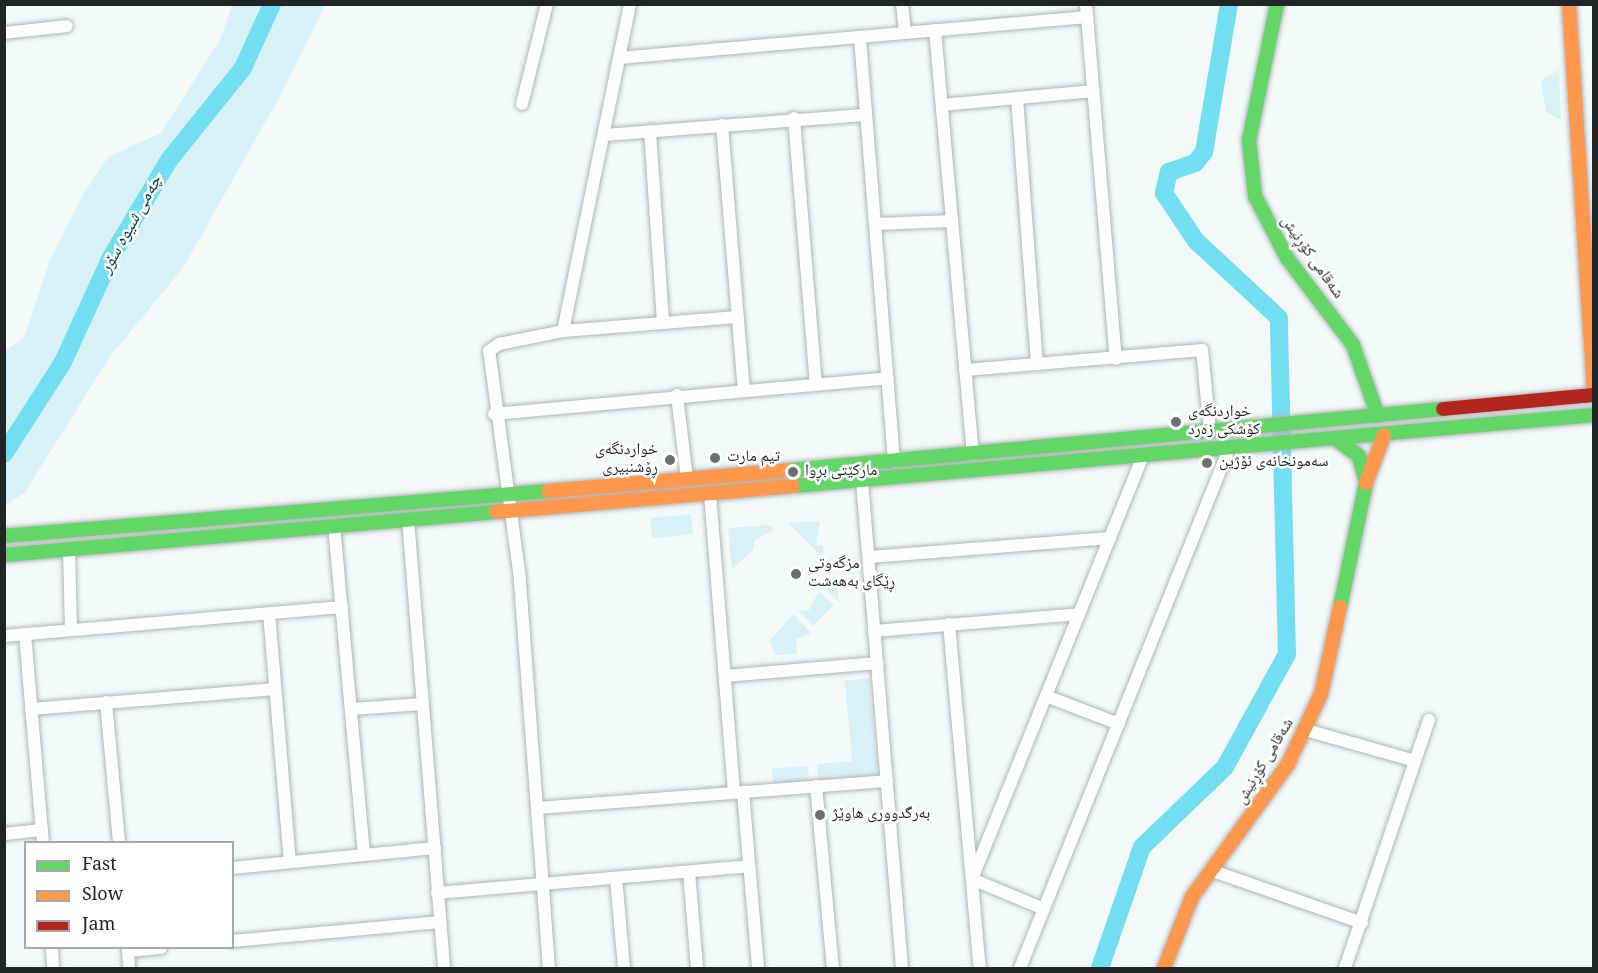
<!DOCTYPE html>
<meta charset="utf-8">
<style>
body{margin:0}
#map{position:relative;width:1598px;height:973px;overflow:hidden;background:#f3f8f8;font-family:Georgia,"Noto Naskh Arabic",serif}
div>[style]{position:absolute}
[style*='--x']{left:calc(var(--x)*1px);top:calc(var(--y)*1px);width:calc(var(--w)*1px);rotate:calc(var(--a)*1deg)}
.green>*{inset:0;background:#d8f1f7;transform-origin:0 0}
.river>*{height:18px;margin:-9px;padding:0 9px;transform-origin:9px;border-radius:9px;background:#72def1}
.roads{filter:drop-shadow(0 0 2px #b0b4b5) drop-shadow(0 0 2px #b0b4b5)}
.street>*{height:12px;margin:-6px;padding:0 6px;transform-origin:6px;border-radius:6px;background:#fdfefe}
.fast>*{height:14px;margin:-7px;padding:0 7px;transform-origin:7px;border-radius:7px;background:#63d668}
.slow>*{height:14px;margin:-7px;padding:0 7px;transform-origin:7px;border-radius:7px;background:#ff974d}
.jam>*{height:14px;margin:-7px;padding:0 7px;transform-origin:7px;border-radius:7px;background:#b3261e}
.dots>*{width:16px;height:16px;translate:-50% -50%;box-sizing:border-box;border:3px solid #fff;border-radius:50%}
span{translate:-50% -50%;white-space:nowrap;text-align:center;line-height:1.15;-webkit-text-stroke:5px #fff;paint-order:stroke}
.street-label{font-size:16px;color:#222526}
.poi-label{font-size:16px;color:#222526}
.left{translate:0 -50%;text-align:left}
.right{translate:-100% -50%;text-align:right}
.water-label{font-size:18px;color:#014652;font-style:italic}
.frame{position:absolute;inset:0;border:6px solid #222526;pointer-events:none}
.legend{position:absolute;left:24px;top:841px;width:210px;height:108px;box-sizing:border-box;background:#fff;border:2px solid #a7a8a8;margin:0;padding:8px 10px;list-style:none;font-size:18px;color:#222526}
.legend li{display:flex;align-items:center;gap:12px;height:30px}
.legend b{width:30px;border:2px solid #a7a8a8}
</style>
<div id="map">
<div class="green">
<div style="clip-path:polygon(232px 5px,325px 5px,285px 87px,183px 268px,111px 355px,25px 492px,5px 506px,5px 351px,24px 338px,50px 260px,84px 193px,108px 157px,161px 133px,221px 38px)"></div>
<div style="clip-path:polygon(1559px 70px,1561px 120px,1546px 112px,1541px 80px)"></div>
<div style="left:691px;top:514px;width:20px;height:41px;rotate:84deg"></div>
<div style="clip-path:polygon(820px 521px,816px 546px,823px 545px,824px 559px,788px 523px)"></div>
<div style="clip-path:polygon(771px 525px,774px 530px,755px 540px,753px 550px,732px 569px,728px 528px)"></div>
<div style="clip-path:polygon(836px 575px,839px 602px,823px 587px)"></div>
<div style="clip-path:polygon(819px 591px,834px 605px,813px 626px,798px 611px,809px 610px)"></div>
<div style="clip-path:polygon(794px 614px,811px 634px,796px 639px,797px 654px,776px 655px,769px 641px)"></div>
<div style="clip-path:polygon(869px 678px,878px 775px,819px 780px,817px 764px,852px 761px,845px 681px)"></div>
<div style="left:808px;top:766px;width:15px;height:36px;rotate:86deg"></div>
</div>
<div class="river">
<div style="--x:4;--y:454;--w:109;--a:-57.3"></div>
<div style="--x:63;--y:362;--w:115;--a:-65.4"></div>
<div style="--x:111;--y:257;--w:113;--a:-59.1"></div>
<div style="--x:169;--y:160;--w:118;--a:-51.2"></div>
<div style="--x:243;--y:68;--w:70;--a:-65.6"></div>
<div style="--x:1100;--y:968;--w:128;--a:-70.9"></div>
<div style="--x:1142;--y:847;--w:115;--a:-43.9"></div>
<div style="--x:1225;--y:767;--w:129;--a:-61.2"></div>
<div style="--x:1287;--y:654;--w:336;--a:-91.4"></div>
<div style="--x:1279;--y:318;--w:113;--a:-137.1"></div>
<div style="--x:1196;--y:241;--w:58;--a:-123.7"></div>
<div style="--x:1164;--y:193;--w:22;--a:-77"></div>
<div style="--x:1169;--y:172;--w:28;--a:-19"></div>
<div style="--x:1195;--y:163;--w:14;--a:-51"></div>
<div style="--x:1204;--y:152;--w:150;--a:-80.4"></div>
</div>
<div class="roads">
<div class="street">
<div style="--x:902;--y:4;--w:29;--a:84"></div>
<div style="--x:1086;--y:4;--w:356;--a:85.2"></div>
<div style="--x:935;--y:30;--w:426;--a:84.9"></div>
<div style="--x:4;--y:33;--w:63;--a:-6.3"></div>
<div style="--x:860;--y:38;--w:425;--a:85.4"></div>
<div style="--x:619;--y:58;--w:470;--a:-5"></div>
<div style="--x:1017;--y:98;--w:267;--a:85.7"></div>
<div style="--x:522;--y:104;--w:103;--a:-76"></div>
<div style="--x:942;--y:105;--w:152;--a:-5.3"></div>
<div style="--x:794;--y:118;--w:267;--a:85.3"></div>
<div style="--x:722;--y:125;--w:266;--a:85.3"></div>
<div style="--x:650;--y:131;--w:192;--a:86.1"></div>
<div style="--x:604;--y:135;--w:261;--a:-4.4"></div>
<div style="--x:876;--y:224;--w:76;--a:-2.3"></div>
<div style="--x:563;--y:331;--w:334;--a:-78.4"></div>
<div style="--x:965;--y:370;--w:238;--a:-4.8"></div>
<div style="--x:1202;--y:350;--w:82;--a:84.4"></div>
<div style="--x:677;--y:395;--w:85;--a:83.2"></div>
<div style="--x:494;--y:414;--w:395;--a:-5.2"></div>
<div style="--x:862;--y:481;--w:489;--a:85.3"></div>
<div style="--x:710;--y:494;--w:300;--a:85.4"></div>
<div style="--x:408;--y:519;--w:450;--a:85.4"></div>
<div style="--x:334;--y:525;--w:330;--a:84.8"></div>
<div style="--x:69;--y:549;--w:81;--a:88.6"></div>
<div style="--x:869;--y:557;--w:242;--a:-4.5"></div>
<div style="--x:269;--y:613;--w:250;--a:85.2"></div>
<div style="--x:949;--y:624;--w:345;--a:84.9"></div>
<div style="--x:874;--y:631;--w:206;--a:-4.7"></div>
<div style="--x:25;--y:634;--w:209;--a:85.1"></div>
<div style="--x:4;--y:636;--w:339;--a:-4.9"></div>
<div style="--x:725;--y:676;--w:153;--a:-4.9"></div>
<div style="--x:1046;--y:696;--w:78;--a:21"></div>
<div style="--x:106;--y:702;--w:141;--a:84.7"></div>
<div style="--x:31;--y:709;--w:245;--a:-4.7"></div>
<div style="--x:351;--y:709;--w:72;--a:-4"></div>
<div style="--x:1306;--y:730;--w:113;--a:15.9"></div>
<div style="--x:816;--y:786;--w:183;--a:84.7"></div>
<div style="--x:743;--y:792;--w:177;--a:85.1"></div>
<div style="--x:537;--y:808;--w:351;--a:-4.4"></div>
<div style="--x:4;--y:834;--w:38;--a:-6"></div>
<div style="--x:232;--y:868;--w:204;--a:-5.6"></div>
<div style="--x:1210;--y:870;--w:161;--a:19.2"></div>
<div style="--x:689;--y:872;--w:96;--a:85.2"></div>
<div style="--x:616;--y:878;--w:90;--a:84.9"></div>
<div style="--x:437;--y:893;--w:313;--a:-4.9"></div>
<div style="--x:1044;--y:909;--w:78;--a:-157.4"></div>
<div style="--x:972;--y:879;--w:457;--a:-68"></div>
<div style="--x:232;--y:941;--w:209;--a:-5.2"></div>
<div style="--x:52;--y:948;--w:20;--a:87"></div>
<div style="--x:128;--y:948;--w:20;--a:87"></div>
<div style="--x:128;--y:951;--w:33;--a:-5"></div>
<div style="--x:549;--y:968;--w:390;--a:-94.3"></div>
<div style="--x:520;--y:579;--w:230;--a:-97.7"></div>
<div style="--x:489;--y:351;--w:12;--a:-35"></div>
<div style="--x:499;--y:344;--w:65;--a:-11.5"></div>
<div style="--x:563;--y:331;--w:175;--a:-4.6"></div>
<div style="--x:1020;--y:968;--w:560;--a:-68.07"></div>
<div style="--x:1345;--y:968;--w:262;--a:-71.3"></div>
</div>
<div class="fast">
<div style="--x:1277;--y:4;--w:139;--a:101.6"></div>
<div style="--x:1249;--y:140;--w:56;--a:83.9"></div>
<div style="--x:1255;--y:196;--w:70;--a:62.7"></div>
<div style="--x:1287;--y:258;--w:109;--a:52.8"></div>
<div style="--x:1353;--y:345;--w:75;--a:70.6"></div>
<div style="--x:1337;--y:440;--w:27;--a:36"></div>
<div style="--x:1359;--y:456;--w:28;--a:75"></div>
<div style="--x:1366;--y:483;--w:127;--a:101.8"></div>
<div style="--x:792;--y:470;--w:654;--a:-5.35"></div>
<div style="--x:793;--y:486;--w:804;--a:-5.07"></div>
<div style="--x:4;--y:536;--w:546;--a:-4.73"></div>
<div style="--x:4;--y:555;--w:494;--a:-5"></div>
</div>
<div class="slow">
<div style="--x:1569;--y:4;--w:383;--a:86.3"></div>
<div style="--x:1366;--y:483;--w:51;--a:-69.4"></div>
<div style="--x:548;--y:491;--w:245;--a:-4.9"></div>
<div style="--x:496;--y:512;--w:298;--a:-5"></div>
<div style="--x:1164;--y:968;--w:76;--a:-68.5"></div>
<div style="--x:1192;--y:897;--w:164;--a:-54.2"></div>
<div style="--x:1288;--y:764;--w:77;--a:-64.8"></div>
<div style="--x:1321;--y:694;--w:89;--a:-77.7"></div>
</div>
<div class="jam">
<div style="--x:1443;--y:409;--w:152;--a:-5.3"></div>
</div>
</div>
<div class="dots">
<div style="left:1176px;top:422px;background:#6b6f70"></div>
<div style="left:715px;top:458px;background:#6b6f70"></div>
<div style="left:670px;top:460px;background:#6b6f70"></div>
<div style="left:1207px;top:463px;background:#6b6f70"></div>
<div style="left:793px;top:472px;background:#6b6f70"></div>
<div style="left:796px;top:574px;background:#6b6f70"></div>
<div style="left:820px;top:815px;background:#6b6f70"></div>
</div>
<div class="street-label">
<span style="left:1311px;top:258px;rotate:55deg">شەقامی کۆڕنیش</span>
<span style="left:1266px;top:762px;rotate:-59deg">شەقامی کۆڕنیش</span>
</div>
<div class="poi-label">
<span class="left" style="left:1188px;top:422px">خواردنگەی<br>کۆشکی زەرد</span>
<span class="right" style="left:658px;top:460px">خواردنگەی<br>ڕۆشنبیری</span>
<span class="left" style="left:727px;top:458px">تیم مارت</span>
<span class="left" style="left:1219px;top:463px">سەمونخانەی ئۆژین</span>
<span class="left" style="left:805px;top:472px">مارکێتی بڕوا</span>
<span class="left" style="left:808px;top:574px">مزگەوتی<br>ڕێگای بەھەشت</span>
<span class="left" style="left:832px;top:815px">بەرگدووری هاوێژ</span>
</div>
<div class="water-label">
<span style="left:132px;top:225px;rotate:-61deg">چەمی شیوە سۆر</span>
</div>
<div class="frame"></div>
<ul class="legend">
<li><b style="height:8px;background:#63d668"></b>Fast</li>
<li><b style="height:8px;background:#ff974d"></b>Slow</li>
<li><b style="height:8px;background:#b3261e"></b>Jam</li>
</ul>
</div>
